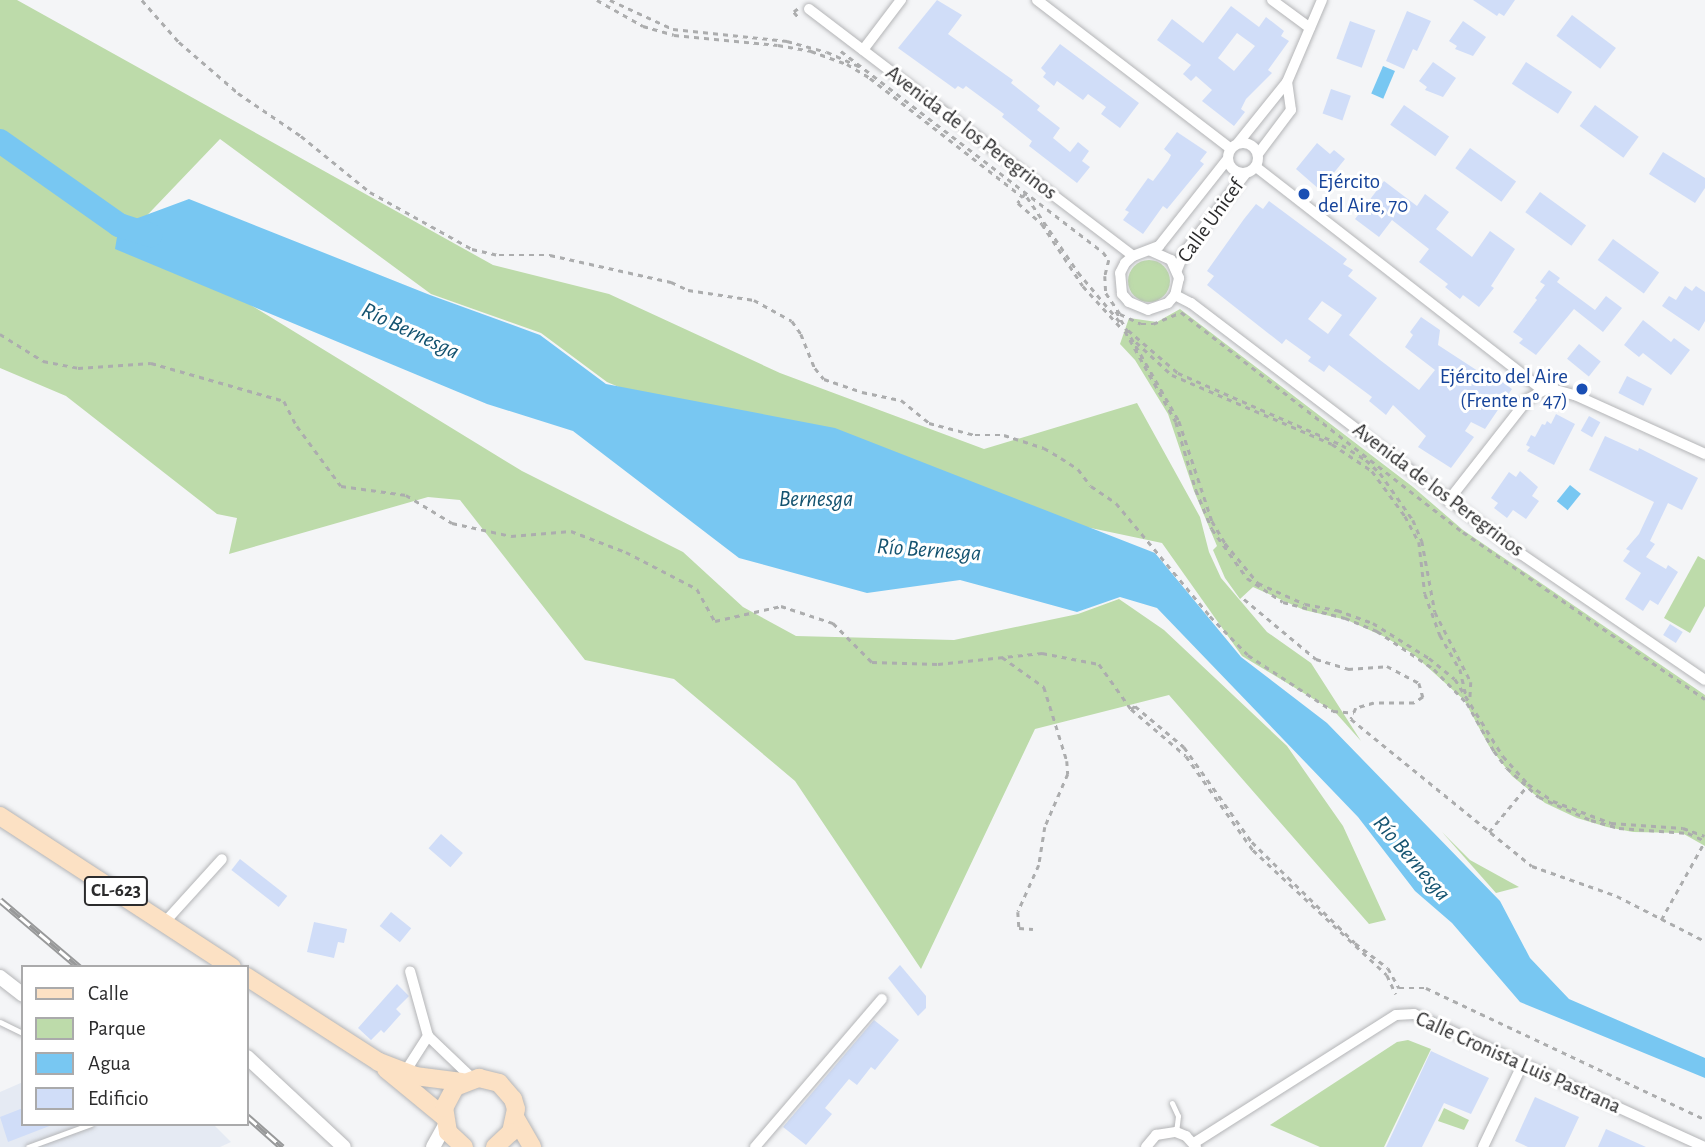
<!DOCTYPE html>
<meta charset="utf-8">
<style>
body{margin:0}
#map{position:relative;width:1705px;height:1147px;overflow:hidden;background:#f4f5f7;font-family:"Alegreya Sans",sans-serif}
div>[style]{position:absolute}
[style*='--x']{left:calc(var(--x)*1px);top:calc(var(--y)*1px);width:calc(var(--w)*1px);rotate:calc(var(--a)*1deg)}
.built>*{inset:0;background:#e5eaf3}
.green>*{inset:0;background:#bddbaa}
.round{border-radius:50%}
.water>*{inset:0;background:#78c7f2;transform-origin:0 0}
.river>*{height:24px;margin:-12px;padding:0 12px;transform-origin:12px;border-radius:12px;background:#78c7f2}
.building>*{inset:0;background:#d0ddf8;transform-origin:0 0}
.path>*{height:2.5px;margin-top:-1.25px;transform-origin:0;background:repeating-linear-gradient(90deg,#acadae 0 5px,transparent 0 10px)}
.roads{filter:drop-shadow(0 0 2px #b4b5b7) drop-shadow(0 0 2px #b4b5b7)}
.service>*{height:5px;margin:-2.5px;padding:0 2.5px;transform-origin:2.5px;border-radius:2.5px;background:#fff}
.minor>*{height:10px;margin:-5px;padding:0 5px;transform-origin:5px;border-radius:5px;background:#fff}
.minor>.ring{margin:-5px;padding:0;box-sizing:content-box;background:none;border:10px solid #fff;border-radius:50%}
.tertiary>*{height:14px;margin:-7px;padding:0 7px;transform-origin:7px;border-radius:7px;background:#fff}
.primary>*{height:18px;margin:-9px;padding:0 9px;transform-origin:9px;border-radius:9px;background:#fce1c4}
.rail>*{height:7px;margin-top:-3.5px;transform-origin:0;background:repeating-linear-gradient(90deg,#fff 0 13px,#98999a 0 26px);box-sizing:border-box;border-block:2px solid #98999a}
.dots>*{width:19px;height:19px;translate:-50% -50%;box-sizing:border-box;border:4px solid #fff;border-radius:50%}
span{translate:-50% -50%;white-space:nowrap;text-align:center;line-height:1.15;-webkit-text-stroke:6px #fff;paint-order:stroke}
.shield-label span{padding:2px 5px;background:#fff;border:2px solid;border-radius:5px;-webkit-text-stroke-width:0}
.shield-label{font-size:19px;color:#2b2b2c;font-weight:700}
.street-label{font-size:21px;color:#2b2b2c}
.transit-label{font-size:21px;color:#164399}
.left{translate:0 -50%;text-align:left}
.right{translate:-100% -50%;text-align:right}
.water-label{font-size:23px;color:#145370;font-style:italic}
.legend{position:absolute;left:21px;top:965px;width:228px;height:161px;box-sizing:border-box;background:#fff;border:2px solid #aaaaab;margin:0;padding:9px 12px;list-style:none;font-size:21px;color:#2b2b2c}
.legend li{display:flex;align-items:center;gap:14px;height:35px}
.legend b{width:35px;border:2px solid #aaaaab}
</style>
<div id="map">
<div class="built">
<div style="clip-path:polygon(23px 1082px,23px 1124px,213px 1124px,231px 1142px,220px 1147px,0 1147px,0 1092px)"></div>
</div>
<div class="green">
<div style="clip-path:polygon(0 0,17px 0,493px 265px,609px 294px,780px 373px,984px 449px,1137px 403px,1200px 517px,1209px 552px,1221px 578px,1267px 632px,1311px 663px,1361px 741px,1335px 712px,1242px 656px,1162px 543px,815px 470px,607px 382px,541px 333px,431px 294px,220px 139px,133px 230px,133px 233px,522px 471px,683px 552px,743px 607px,796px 636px,954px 640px,1078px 614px,1119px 599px,1164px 630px,1287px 746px,1343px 826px,1386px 920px,1369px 924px,1169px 695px,1035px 729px,921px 969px,795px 781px,674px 679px,585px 660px,460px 500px,428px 497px,229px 554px,237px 518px,217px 514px,66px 396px,0 368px)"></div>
<div class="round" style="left:1128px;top:260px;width:42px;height:42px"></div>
<div style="clip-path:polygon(1180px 309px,1413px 487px,1463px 530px,1705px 695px,1705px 846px,1682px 833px,1633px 832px,1607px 827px,1577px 818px,1545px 803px,1512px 776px,1489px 746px,1464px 700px,1413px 654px,1385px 637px,1347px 620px,1304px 610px,1253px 587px,1240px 599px,1225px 578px,1213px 550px,1217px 546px,1194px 491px,1168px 414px,1135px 360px,1120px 344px,1129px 318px,1157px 322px)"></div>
<div style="clip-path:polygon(1698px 556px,1705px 560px,1705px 606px,1690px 633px,1664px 618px)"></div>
<div style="clip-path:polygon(1442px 832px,1470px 860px,1519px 887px,1496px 893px)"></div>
<div style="clip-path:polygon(1408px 1040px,1431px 1049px,1384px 1147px,1320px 1147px,1270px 1125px,1397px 1042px)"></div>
<div style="clip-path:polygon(1444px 1108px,1469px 1120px,1464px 1130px,1438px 1121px)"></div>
</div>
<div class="water">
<div style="left:1383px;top:66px;width:13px;height:30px;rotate:23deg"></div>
<div style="clip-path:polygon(189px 199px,430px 295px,540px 335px,606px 384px,835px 428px,1155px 553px,1241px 657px,1327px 723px,1500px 901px,1530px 958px,1569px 999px,1705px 1058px,1705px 1078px,1520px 1002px,1452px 923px,1415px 891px,1358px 817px,1157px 608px,1120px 597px,1077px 612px,960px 580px,867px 593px,739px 558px,573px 431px,487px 404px,115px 249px,119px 225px)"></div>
<div style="left:1570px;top:485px;width:14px;height:21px;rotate:39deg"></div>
</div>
<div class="river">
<div style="--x:0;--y:141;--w:146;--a:35.2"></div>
<div style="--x:119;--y:225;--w:33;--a:18"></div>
</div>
<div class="building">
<div style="clip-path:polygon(937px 0,962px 15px,948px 34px,1013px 80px,1011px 83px,1040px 106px,1037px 110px,1060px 128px,1053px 138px,1070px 152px,1078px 142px,1089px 151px,1082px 161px,1090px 167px,1077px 183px,1029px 146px,1032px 141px,1002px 117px,1004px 114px,966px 86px,963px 89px,958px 86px,955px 89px,898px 48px)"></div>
<div style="clip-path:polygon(1473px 0,1515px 0,1504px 16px,1499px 13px,1497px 16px)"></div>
<div style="clip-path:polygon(evenodd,1231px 6px,1259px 27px,1266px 17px,1284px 31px,1281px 36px,1289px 41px,1268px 70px,1272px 73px,1246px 99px,1241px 109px,1245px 112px,1234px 126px,1202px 101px,1212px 90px,1196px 76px,1191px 81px,1183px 74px,1191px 65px,1157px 40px,1172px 19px,1203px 43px,1231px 6px,1237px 33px,1255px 46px,1234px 71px,1218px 58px,1237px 33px)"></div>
<div style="clip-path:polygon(1407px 11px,1431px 21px,1417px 51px,1413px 49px,1404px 69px,1386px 61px)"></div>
<div style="left:1572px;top:15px;width:55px;height:26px;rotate:37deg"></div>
<div style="left:1350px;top:21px;width:27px;height:40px;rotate:20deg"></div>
<div style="clip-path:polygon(1463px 21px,1486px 37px,1473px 56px,1455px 49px,1457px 46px,1449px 41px)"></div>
<div style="clip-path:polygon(1060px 44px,1139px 103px,1120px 128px,1101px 114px,1106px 107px,1088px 94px,1083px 100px,1057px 81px,1054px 86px,1043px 77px,1046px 73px,1041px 68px)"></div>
<div style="clip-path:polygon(1433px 62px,1456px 78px,1443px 97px,1425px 90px,1427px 87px,1419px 81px)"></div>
<div style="left:1526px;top:62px;width:55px;height:26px;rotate:33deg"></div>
<div style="left:1331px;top:89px;width:21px;height:26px;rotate:19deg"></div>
<div style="left:1404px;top:105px;width:55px;height:24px;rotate:35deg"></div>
<div style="left:1595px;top:105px;width:54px;height:26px;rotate:36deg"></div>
<div style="clip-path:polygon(1177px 132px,1207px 152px,1200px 161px,1204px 164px,1167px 209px,1163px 206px,1143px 234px,1123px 220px,1129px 212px,1125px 210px,1148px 178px,1153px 181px,1168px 161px,1171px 155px,1164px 149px)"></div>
<div style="clip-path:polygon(1317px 143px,1330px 154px,1334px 150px,1345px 159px,1320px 190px,1296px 169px)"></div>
<div style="left:1470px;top:148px;width:57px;height:25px;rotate:36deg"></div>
<div style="clip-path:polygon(1663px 152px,1705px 178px,1705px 188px,1695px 203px,1649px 174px)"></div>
<div style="clip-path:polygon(1384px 181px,1417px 206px,1425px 194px,1449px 212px,1436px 229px,1472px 257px,1490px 231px,1515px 249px,1491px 286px,1494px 288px,1479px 307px,1463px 295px,1460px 299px,1445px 287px,1448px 284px,1419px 262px,1429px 249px,1392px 220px,1379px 237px,1355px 219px)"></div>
<div style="left:1540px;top:192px;width:57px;height:25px;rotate:36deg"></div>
<div style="clip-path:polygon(evenodd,1269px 201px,1347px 259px,1343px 264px,1353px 270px,1348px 276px,1377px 298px,1349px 335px,1380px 360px,1419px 390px,1435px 370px,1405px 347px,1413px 335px,1410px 332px,1421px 317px,1440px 330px,1438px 345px,1481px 373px,1484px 369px,1512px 389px,1485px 429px,1471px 422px,1465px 431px,1474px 437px,1451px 468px,1418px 447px,1426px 436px,1393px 405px,1386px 415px,1369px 401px,1372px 397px,1329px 365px,1324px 372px,1308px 361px,1311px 357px,1286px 339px,1282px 344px,1207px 285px,1214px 276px,1207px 271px,1244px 219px,1256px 204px,1263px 209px,1269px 201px,1322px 301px,1342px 315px,1328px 334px,1308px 319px,1322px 301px)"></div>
<div style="left:1613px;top:239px;width:57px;height:26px;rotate:36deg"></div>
<div style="clip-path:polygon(1549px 270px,1560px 278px,1557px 282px,1595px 310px,1606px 296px,1622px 308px,1603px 332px,1574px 309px,1536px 355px,1519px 343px,1523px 339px,1513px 332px,1537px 300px,1535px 298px,1545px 285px,1540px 282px)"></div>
<div style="clip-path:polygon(1685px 286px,1692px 291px,1696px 286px,1705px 292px,1705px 321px,1699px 331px,1662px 306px,1669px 296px,1676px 300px)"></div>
<div style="clip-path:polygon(1643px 320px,1671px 342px,1674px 338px,1690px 350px,1671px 375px,1643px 353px,1639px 357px,1624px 345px)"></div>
<div style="left:1579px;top:344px;width:28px;height:19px;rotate:39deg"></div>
<div style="left:1627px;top:376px;width:28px;height:19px;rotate:27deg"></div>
<div style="clip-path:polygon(1556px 414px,1575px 424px,1554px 465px,1527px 451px,1530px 447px,1526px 445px,1531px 435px,1535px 437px,1542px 424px,1545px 425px,1547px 421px,1551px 424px)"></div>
<div style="left:1589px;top:416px;width:13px;height:17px;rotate:29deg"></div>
<div style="clip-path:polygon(1605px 436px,1638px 451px,1639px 448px,1698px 478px,1682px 510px,1668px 503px,1650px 541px,1655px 544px,1646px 557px,1666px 569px,1668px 565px,1678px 572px,1658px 605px,1650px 600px,1643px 611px,1625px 599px,1641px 573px,1623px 561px,1630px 551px,1626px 549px,1639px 534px,1654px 502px,1589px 470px)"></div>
<div style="clip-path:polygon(1520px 471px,1538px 487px,1532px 496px,1539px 501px,1526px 519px,1513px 510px,1507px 518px,1494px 508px,1498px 503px,1491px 498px,1509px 472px,1516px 477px)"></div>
<div style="left:1670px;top:624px;width:15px;height:13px;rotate:32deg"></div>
<div style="left:441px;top:834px;width:29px;height:19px;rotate:41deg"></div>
<div style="left:240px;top:859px;width:60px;height:14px;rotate:38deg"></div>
<div style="left:391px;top:912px;width:26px;height:18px;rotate:39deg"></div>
<div style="clip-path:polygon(314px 922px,347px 929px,344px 943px,338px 942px,334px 958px,307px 952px)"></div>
<div style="clip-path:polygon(900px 965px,926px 996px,926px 1008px,918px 1016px,888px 978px)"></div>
<div style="clip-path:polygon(397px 984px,409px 996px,396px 1009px,401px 1014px,384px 1033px,381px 1030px,371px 1040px,358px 1028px)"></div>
<div style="clip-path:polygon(874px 1020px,899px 1040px,875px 1070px,871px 1067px,857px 1085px,849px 1079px,825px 1108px,832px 1114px,806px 1145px,783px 1127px)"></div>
<div style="clip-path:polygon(1431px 1051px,1489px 1078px,1471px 1114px,1444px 1103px,1422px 1147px,1386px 1147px)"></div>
<div style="clip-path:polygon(1535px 1097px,1579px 1117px,1565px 1147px,1528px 1147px,1515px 1141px)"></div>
<div style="clip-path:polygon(23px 1108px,23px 1124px,52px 1125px,8px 1142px,0 1117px)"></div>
<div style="clip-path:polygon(1606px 1129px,1646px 1147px,1598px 1147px)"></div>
</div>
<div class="path">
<div style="--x:142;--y:0;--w:56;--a:48.6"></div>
<div style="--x:179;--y:42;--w:78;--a:40.8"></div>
<div style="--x:238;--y:93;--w:76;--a:34.3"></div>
<div style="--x:301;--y:136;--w:89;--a:39.1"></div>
<div style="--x:370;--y:192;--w:117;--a:29.2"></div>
<div style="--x:472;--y:249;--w:28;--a:13"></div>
<div style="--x:499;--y:255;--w:51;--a:0"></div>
<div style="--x:550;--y:255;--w:124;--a:12.6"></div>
<div style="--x:671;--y:282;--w:19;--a:25"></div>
<div style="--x:688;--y:290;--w:67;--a:8.6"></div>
<div style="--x:754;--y:300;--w:43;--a:28.9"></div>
<div style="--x:792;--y:321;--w:16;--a:55"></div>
<div style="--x:801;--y:334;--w:37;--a:68"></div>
<div style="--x:815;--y:368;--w:14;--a:51"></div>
<div style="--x:824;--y:379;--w:40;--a:18.9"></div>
<div style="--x:862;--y:392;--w:40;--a:12"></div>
<div style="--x:901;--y:400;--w:36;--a:39"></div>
<div style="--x:929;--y:423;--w:48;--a:14.6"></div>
<div style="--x:975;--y:435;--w:29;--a:0"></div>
<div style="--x:1004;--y:435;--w:42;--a:18"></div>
<div style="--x:1044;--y:448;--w:20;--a:30"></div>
<div style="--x:1061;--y:458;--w:20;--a:33"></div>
<div style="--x:1078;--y:469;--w:21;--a:53"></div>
<div style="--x:1091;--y:486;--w:30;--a:34"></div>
<div style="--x:1116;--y:503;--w:147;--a:50.2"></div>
<div style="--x:1210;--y:616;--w:54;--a:45.7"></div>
<div style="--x:1248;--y:655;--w:102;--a:33.4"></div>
<div style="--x:1333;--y:711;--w:21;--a:5"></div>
<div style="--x:597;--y:0;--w:53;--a:29.5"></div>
<div style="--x:643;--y:26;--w:32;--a:16"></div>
<div style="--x:674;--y:35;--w:104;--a:5.5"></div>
<div style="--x:778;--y:45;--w:34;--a:10"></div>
<div style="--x:811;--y:51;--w:38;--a:20"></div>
<div style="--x:847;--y:64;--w:27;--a:31"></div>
<div style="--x:870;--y:78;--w:194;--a:37.9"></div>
<div style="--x:610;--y:0;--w:69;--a:24.7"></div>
<div style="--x:673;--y:29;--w:115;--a:6"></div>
<div style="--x:787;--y:41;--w:41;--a:15.4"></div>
<div style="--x:827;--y:52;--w:36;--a:24"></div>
<div style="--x:798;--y:9;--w:5;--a:143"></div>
<div style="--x:794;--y:12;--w:9;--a:49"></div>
<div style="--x:841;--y:51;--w:330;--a:37.5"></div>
<div style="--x:1103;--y:252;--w:10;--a:53"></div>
<div style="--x:1109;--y:260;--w:16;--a:104"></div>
<div style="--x:1105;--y:276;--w:17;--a:87"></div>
<div style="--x:1106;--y:293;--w:25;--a:56"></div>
<div style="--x:1120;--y:314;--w:23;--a:25"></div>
<div style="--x:1141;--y:324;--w:12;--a:0"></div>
<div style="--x:1153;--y:324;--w:30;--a:-23"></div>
<div style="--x:1181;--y:312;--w:358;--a:38"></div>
<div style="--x:1463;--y:532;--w:294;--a:34.6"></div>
<div style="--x:1026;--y:193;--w:13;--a:129"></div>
<div style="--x:1018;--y:203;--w:32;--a:41"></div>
<div style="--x:1042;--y:224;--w:74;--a:56.5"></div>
<div style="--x:1083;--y:286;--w:59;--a:47.7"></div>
<div style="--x:1027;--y:197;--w:91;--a:55.8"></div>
<div style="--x:1078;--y:272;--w:67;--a:49.9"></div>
<div style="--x:1116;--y:311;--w:127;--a:60.2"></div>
<div style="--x:1179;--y:421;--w:105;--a:71.7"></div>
<div style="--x:1212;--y:521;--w:26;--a:59"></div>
<div style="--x:1225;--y:543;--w:52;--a:50.5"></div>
<div style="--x:1258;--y:583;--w:51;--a:24.1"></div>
<div style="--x:1305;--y:604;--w:33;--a:11"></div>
<div style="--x:1337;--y:610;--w:38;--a:20"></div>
<div style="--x:1373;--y:623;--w:66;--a:32"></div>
<div style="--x:1429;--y:658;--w:33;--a:39"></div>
<div style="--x:1455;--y:679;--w:91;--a:58.1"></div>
<div style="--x:1503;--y:756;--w:38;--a:48"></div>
<div style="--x:1528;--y:784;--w:30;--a:34"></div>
<div style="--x:1553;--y:801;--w:62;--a:20.8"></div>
<div style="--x:1611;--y:823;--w:72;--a:4"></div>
<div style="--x:1683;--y:828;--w:23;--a:20"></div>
<div style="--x:1128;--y:330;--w:66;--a:40.7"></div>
<div style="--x:1178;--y:373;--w:179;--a:23.7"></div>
<div style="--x:1342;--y:445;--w:28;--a:32"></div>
<div style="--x:1366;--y:460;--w:19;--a:43"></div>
<div style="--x:1380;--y:473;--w:57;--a:54.9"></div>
<div style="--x:1413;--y:520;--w:23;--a:67"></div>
<div style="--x:1422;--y:541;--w:72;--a:79.6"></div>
<div style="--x:1435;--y:612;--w:79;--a:62.8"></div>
<div style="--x:1471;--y:682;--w:19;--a:93"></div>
<div style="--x:1125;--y:331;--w:104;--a:60.7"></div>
<div style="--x:1176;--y:422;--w:71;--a:73.6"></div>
<div style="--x:1196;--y:490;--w:42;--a:67.7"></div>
<div style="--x:1212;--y:529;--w:60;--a:54.5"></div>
<div style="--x:1247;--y:578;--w:43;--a:33.7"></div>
<div style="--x:1283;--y:602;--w:64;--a:14.5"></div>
<div style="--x:1345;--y:618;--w:35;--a:22"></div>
<div style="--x:1377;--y:631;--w:69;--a:33.7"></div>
<div style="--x:1434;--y:669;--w:47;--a:45.9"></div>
<div style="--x:1467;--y:703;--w:55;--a:60.6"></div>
<div style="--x:1494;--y:751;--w:21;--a:53"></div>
<div style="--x:1507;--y:768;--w:43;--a:42.2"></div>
<div style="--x:1539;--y:797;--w:57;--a:23.9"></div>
<div style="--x:1591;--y:820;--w:29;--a:16"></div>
<div style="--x:1619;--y:828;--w:69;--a:4.1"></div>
<div style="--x:1688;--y:833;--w:19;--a:25"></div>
<div style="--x:0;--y:334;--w:51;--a:32.1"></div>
<div style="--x:43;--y:361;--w:36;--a:11"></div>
<div style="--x:78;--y:368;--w:73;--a:-3.9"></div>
<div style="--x:151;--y:363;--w:138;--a:15.9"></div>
<div style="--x:284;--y:401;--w:28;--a:63"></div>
<div style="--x:297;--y:426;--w:74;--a:53.7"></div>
<div style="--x:341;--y:486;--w:66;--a:7.9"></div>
<div style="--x:406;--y:495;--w:54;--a:31.3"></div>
<div style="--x:452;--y:523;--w:60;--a:12.4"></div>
<div style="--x:511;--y:536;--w:60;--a:-4.8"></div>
<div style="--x:571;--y:531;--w:59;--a:20.9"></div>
<div style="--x:626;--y:552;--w:80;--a:27.5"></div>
<div style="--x:697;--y:589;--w:37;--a:61"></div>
<div style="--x:715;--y:621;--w:68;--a:-12.8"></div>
<div style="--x:781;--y:606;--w:55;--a:18.1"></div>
<div style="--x:833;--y:623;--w:55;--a:45"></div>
<div style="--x:872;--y:662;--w:66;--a:1.7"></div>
<div style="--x:938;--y:664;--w:105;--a:-6"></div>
<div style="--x:1042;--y:653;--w:58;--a:10.9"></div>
<div style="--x:1099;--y:664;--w:55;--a:54.6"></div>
<div style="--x:1131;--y:709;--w:72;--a:40.5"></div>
<div style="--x:1186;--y:756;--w:115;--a:54.5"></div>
<div style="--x:1253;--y:850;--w:183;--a:43"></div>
<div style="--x:1387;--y:975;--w:21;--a:65"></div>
<div style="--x:1136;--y:342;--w:49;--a:42.5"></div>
<div style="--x:1172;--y:375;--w:174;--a:23.3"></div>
<div style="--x:1332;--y:444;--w:48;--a:34"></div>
<div style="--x:1372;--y:471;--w:56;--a:53.7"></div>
<div style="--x:1405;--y:516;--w:30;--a:62"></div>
<div style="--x:1419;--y:542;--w:52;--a:83.4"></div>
<div style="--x:1425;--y:594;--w:44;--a:69.9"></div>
<div style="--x:1440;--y:635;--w:39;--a:60"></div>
<div style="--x:1460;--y:669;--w:26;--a:77"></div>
<div style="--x:1244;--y:599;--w:94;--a:39.8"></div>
<div style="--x:1316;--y:659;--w:34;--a:17"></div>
<div style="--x:1348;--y:669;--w:39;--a:-4"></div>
<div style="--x:1387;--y:666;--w:36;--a:28"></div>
<div style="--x:1419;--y:683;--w:15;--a:74"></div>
<div style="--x:1423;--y:697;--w:11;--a:146"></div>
<div style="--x:1414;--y:703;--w:40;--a:180"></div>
<div style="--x:1374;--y:703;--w:19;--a:164"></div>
<div style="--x:1356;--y:708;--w:12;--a:114"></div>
<div style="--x:1351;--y:719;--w:233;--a:39.1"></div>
<div style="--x:1532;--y:866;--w:90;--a:19.4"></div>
<div style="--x:1617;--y:896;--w:99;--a:27.1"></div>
<div style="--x:1002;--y:657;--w:52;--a:35.5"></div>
<div style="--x:1044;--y:687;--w:77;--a:72.7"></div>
<div style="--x:1067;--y:761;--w:13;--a:86"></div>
<div style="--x:1068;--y:774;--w:58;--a:113.5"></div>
<div style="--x:1045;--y:827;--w:38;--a:99"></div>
<div style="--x:1039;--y:865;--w:51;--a:114.1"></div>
<div style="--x:1018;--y:912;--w:16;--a:86"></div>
<div style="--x:1019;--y:928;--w:14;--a:4"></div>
<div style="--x:1131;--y:709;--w:5;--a:-37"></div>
<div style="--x:1135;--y:706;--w:64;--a:39.9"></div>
<div style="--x:1184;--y:747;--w:117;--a:54.4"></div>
<div style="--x:1252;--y:842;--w:144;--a:44.4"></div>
<div style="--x:1355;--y:943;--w:41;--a:37.1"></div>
<div style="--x:1388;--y:968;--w:23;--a:61"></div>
<div style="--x:1399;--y:988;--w:27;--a:0"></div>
<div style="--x:1426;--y:988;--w:308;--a:25.2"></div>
<div style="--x:1489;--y:832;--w:60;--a:-50.4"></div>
<div style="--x:1661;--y:920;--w:90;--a:-60.9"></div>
</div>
<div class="roads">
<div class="service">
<div style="--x:0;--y:1022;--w:25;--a:26"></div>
<div style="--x:1172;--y:1103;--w:14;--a:65"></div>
<div style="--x:1178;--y:1116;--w:16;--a:97"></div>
<div style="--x:28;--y:1147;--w:67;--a:-20.1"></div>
</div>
<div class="minor">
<div style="--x:1037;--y:0;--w:243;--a:37.5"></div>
<div style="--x:1272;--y:0;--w:47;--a:36.4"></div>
<div style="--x:809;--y:9;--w:407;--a:37.3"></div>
<div style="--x:863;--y:50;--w:63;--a:-52.8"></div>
<div class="ring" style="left:1228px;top:143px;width:20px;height:20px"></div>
<div style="--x:1238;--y:143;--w:78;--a:-51.2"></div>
<div style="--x:1287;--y:82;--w:89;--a:-66.9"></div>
<div style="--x:1258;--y:154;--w:55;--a:-53.1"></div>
<div style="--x:1291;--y:110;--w:28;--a:-98"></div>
<div style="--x:1256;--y:167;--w:363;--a:37.9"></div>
<div style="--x:1151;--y:251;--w:22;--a:24"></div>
<div style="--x:1171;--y:260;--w:20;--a:66"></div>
<div style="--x:1179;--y:278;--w:17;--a:103"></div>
<div style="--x:1175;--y:295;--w:11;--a:131"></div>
<div style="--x:1168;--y:303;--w:21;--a:161"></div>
<div style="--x:1148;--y:310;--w:21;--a:-157"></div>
<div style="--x:1129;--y:302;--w:11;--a:-131"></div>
<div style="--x:1122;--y:294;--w:21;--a:-95"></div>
<div style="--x:1120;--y:273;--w:11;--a:-63"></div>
<div style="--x:1125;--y:263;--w:11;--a:-41"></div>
<div style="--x:1133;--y:256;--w:28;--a:-21"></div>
<div style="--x:1159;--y:246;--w:110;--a:-51.7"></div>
<div style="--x:1177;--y:270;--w:18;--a:-68"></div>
<div style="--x:1184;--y:253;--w:101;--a:-52.2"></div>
<div style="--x:1175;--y:295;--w:18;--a:27"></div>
<div style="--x:1191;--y:303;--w:415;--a:37.3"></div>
<div style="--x:1521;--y:554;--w:223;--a:34.4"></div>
<div style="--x:1448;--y:501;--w:130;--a:-51.9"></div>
<div style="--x:1528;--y:399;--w:23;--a:-29"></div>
<div style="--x:1548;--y:388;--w:28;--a:15"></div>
<div style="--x:1575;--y:395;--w:143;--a:24.4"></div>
<div style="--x:164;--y:923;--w:86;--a:-47.8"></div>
<div style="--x:428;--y:1036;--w:61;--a:43.7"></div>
<div style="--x:405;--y:1072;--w:43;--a:-57.4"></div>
<div style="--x:428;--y:1036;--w:67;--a:-105.5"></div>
<div style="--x:1194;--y:1143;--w:239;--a:-32.4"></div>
<div style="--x:1396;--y:1015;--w:18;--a:-3"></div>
<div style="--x:1414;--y:1014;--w:319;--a:24.6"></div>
<div style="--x:755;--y:1147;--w:195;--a:-49.4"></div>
<div style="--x:1146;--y:1147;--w:16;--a:-50"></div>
<div style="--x:1156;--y:1135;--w:20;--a:-9"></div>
<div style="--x:1176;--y:1132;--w:11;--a:22"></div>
<div style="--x:1186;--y:1136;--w:15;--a:48"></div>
<div style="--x:1483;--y:1147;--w:93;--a:-64.5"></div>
</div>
<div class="tertiary">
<div style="--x:0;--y:977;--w:29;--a:38"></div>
<div style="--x:247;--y:1057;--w:132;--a:42.9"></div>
<div style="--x:433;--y:1147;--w:25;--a:-61"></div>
</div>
<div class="primary">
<div style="--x:0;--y:816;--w:277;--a:33.1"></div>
<div style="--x:247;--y:977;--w:157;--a:32.8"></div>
<div style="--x:379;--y:1062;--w:39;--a:21"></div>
<div style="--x:415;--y:1076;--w:47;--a:7.3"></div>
<div style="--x:386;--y:1069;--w:74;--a:39.5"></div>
<div style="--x:516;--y:1119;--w:32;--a:60"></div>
<div style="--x:464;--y:1147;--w:22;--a:-137"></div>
<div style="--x:448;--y:1132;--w:24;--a:-99"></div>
<div style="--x:444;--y:1108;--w:24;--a:-62"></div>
<div style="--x:455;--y:1087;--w:26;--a:-21"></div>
<div style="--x:479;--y:1078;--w:21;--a:14"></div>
<div style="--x:499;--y:1083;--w:21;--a:49"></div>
<div style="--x:513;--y:1099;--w:10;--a:73"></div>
<div style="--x:516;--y:1109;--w:24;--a:102"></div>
<div style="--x:511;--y:1132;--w:22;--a:137"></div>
</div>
</div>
<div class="rail">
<div style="--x:0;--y:900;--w:104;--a:40.3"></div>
<div style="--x:247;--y:1116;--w:47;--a:41.5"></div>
</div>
<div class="dots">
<div style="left:1304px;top:194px;background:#1a4fb4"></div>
<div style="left:1582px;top:389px;background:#1a4fb4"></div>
</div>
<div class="shield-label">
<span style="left:116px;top:891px">CL-623</span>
</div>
<div class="street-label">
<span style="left:971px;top:133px;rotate:37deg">Avenida de los Peregrinos</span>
<span style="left:1211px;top:221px;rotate:-54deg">Calle Unicef</span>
<span style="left:1438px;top:490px;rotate:37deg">Avenida de los Peregrinos</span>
<span style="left:1518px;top:1063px;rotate:24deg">Calle Cronista Luis Pastrana</span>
</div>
<div class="transit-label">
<span class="left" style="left:1318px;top:194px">Ejército<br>del Aire, 70</span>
<span class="right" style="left:1568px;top:389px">Ejército del Aire<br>(Frente nº 47)</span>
</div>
<div class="water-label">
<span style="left:410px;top:332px;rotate:25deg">Río Bernesga</span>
<span style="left:816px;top:500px">Bernesga</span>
<span style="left:929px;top:551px;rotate:4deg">Río Bernesga</span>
<span style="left:1411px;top:859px;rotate:49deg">Río Bernesga</span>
</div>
<ul class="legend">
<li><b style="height:9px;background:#fce1c4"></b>Calle</li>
<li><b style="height:19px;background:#bddbaa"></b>Parque</li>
<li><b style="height:19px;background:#78c7f2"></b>Agua</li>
<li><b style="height:19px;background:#d0ddf8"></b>Edificio</li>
</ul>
</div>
